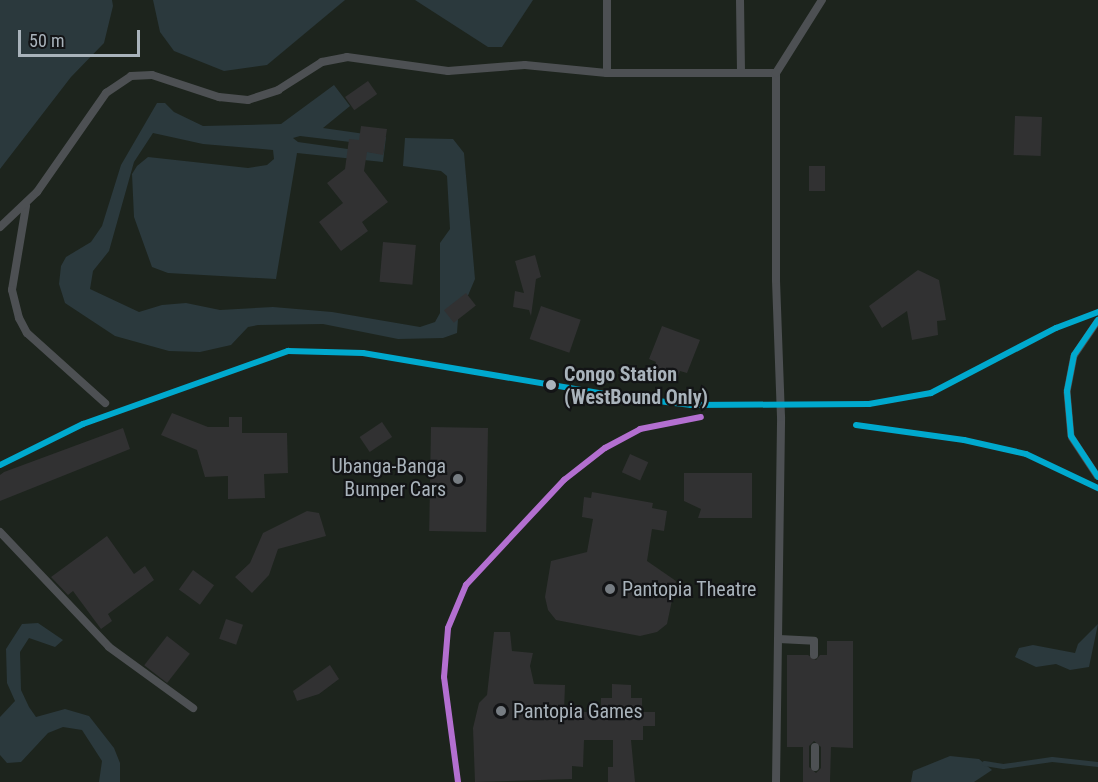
<!DOCTYPE html>
<style>
body{margin:0}
#map{position:relative;width:1098px;height:782px;overflow:hidden;background:#19191a;font-family:"Roboto Condensed",sans-serif}
div>[style]{position:absolute}
[style*='--x']{left:calc(var(--x)*1px);top:calc(var(--y)*1px);width:calc(var(--w)*1px);rotate:calc(var(--a)*1deg)}
.green>*{inset:0;background:#1d241d;transform-origin:0 0}
.water>*{inset:0;background:#2b393d}
.stream>*{height:5px;margin:-2.5px;padding:0 2.5px;transform-origin:2.5px;border-radius:2.5px;background:#2b393d}
.building>*{inset:0;background:#313132;transform-origin:0 0}
.service>*{height:8px;margin:-4px;padding:0 4px;transform-origin:4px;border-radius:4px;background:#4d5053}
.rail>*{height:7px;margin-top:-3.5px;transform-origin:0;background:repeating-linear-gradient(90deg,#131416 0 14px,#4d5052 0 28px);box-sizing:border-box;border-block:2px solid #4d5052}
.rail-1>*{height:6px;margin:-3px;padding:0 3px;transform-origin:3px;border-radius:3px;background:#00a9ce}
.rail-2>*{height:6px;margin:-3px;padding:0 3px;transform-origin:3px;border-radius:3px;background:#b36fd0}
.dots>*{width:16px;height:16px;translate:-50% -50%;box-sizing:border-box;border:3px solid #131416;border-radius:50%}
span{translate:-50% -50%;white-space:nowrap;text-align:center;line-height:1.15;-webkit-text-stroke:4.5px #131416;paint-order:stroke}
.stop-label{font-size:20px;color:#a9b3bb;font-weight:700}
.left{translate:0 -50%;text-align:left}
.poi-label{font-size:20px;color:#a9b3bb}
.right{translate:-100% -50%;text-align:right}
.scale{position:absolute;left:18px;top:30px;width:122px;height:27px;box-sizing:border-box;border:3px solid #a9b3bb;border-top:0;padding-left:8px;font-size:18px;line-height:21px;white-space:nowrap;color:#a9b3bb;-webkit-text-stroke:4px #131416;paint-order:stroke}
</style>
<div id="map">
<div class="green">
<div style="left:0;top:0;width:1098px;height:782px"></div>
</div>
<div class="water">
<div style="clip-path:polygon(0 0,112px 0,113px 6px,104px 43px,71px 77px,0 169px)"></div>
<div style="clip-path:polygon(153px 0,345px 0,267px 65px,224px 71px,174px 51px,160px 32px)"></div>
<div style="clip-path:polygon(415px 0,533px 0,502px 47px,488px 47px)"></div>
<div style="clip-path:polygon(evenodd,334px 85px,350px 106px,323px 128px,386px 137px,383px 162px,297px 153px,276px 279px,168px 273px,152px 267px,134px 217px,132px 174px,137px 166px,148px 157px,248px 168px,267px 165px,274px 159px,273px 150px,203px 144px,153px 133px,134px 162px,109px 251px,93px 271px,90px 289px,139px 312px,162px 305px,186px 303px,220px 310px,273px 307px,332px 312px,420px 327px,435px 322px,440px 313px,440px 243px,450px 229px,447px 176px,441px 171px,403px 166px,405px 138px,453px 139px,464px 153px,475px 279px,458px 319px,457px 333px,443px 338px,398px 339px,323px 324px,258px 325px,248px 327px,231px 345px,200px 352px,169px 351px,115px 336px,65px 303px,59px 284px,61px 266px,66px 257px,91px 242px,102px 226px,121px 165px,157px 103px,165px 103px,174px 112px,203px 126px,281px 124px,334px 85px,300px 136px,384px 146px,383px 154px,298px 142px,293px 138px,300px 136px)"></div>
<div style="clip-path:polygon(38px 623px,63px 640px,55px 647px,29px 638px,20px 652px,21px 690px,29px 707px,36px 717px,65px 709px,89px 716px,114px 748px,120px 763px,120px 782px,99px 782px,102px 761px,82px 730px,63px 727px,48px 733px,21px 762px,7px 763px,0 755px,0 717px,15px 701px,7px 683px,6px 649px,22px 624px)"></div>
<div style="clip-path:polygon(1098px 624px,1089px 667px,1070px 670px,1056px 664px,1036px 667px,1015px 657px,1019px 648px,1033px 645px,1075px 653px,1078px 644px)"></div>
<div style="clip-path:polygon(950px 756px,979px 759px,992px 770px,974px 782px,911px 782px,913px 771px)"></div>
</div>
<div class="stream">
<div style="--x:984;--y:763;--w:19;--a:9"></div>
<div style="--x:1003;--y:766;--w:49;--a:-8.1"></div>
<div style="--x:1052;--y:759;--w:46;--a:6.2"></div>
</div>
<div class="building">
<div style="left:368px;top:81px;width:16px;height:28px;rotate:55deg"></div>
<div style="left:1015px;top:116px;width:27px;height:39px;rotate:2deg"></div>
<div style="clip-path:polygon(361px 126px,387px 129px,383px 155px,367px 152px,364px 171px,388px 202px,362px 222px,368px 231px,341px 251px,319px 222px,343px 203px,327px 183px,345px 169px,349px 139px,359px 140px)"></div>
<div style="left:809px;top:166px;width:16px;height:25px"></div>
<div style="left:383px;top:242px;width:33px;height:40px;rotate:5deg"></div>
<div style="clip-path:polygon(535px 255px,541px 277px,536px 279px,531px 316px,529px 310px,513px 307px,515px 291px,524px 293px,515px 261px)"></div>
<div style="clip-path:polygon(918px 270px,939px 280px,946px 320px,937px 321px,938px 335px,912px 340px,907px 311px,882px 328px,869px 306px)"></div>
<div style="left:466px;top:293px;width:16px;height:28px;rotate:52deg"></div>
<div style="left:541px;top:306px;width:42px;height:35px;rotate:19deg"></div>
<div style="clip-path:polygon(662px 326px,700px 340px,687px 373px,680px 371px,677px 381px,652px 372px,656px 362px,649px 359px)"></div>
<div style="clip-path:polygon(172px 413px,208px 427px,229px 427px,229px 417px,242px 417px,242px 433px,287px 433px,288px 473px,264px 474px,265px 498px,228px 499px,228px 476px,205px 477px,197px 450px,161px 435px)"></div>
<div style="left:382px;top:422px;width:18px;height:27px;rotate:56deg"></div>
<div style="left:431px;top:427px;width:57px;height:104px;rotate:1deg"></div>
<div style="clip-path:polygon(123px 428px,130px 449px,0 501px,0 475px,4px 472px)"></div>
<div style="left:630px;top:454px;width:20px;height:20px;rotate:24deg"></div>
<div style="clip-path:polygon(684px 473px,752px 473px,752px 518px,698px 518px,701px 509px,684px 501px)"></div>
<div style="clip-path:polygon(592px 492px,653px 503px,652px 508px,667px 511px,664px 531px,652px 529px,647px 561px,676px 581px,667px 624px,657px 632px,640px 636px,556px 620px,548px 610px,545px 597px,551px 561px,587px 552px,593px 519px,582px 517px,584px 497px,591px 498px)"></div>
<div style="clip-path:polygon(307px 511px,319px 513px,326px 536px,278px 549px,269px 575px,252px 593px,235px 577px,250px 563px,263px 533px)"></div>
<div style="clip-path:polygon(107px 536px,134px 574px,145px 566px,154px 580px,108px 614px,112px 621px,101px 629px,73px 591px,68px 595px,51px 577px)"></div>
<div style="left:193px;top:570px;width:26px;height:24px;rotate:36deg"></div>
<div style="left:226px;top:619px;width:18px;height:21px;rotate:19deg"></div>
<div style="clip-path:polygon(494px 632px,510px 632px,512px 651px,533px 653px,530px 666px,534px 684px,565px 685px,564px 712px,601px 712px,601px 698px,612px 698px,612px 684px,631px 685px,631px 698px,642px 698px,642px 712px,655px 712px,655px 726px,643px 726px,643px 740px,631px 740px,635px 782px,608px 782px,608px 767px,613px 767px,613px 740px,584px 740px,583px 767px,572px 766px,572px 779px,475px 782px,473px 728px,479px 703px,487px 695px)"></div>
<div style="left:167px;top:636px;width:29px;height:37px;rotate:38deg"></div>
<div style="clip-path:polygon(evenodd,827px 641px,853px 641px,853px 748px,831px 747px,830px 782px,803px 782px,803px 747px,787px 747px,787px 655px,808px 655px,816px 660px,820px 655px,827px 655px,827px 641px,814px 741px,821px 747px,821px 768px,816px 773px,809px 767px,809px 746px,814px 741px)"></div>
<div style="clip-path:polygon(330px 665px,339px 679px,319px 694px,297px 701px,293px 691px)"></div>
</div>
<div class="service">
<div style="--x:740;--y:0;--w:73;--a:89.2"></div>
<div style="--x:607;--y:73;--w:73;--a:-90"></div>
<div style="--x:26;--y:206;--w:85;--a:99.5"></div>
<div style="--x:12;--y:290;--w:29;--a:76"></div>
<div style="--x:19;--y:318;--w:17;--a:62"></div>
<div style="--x:27;--y:333;--w:105;--a:41.9"></div>
<div style="--x:0;--y:227;--w:51;--a:-43.4"></div>
<div style="--x:37;--y:192;--w:121;--a:-55.1"></div>
<div style="--x:106;--y:93;--w:30;--a:-34"></div>
<div style="--x:131;--y:76;--w:21;--a:-3"></div>
<div style="--x:152;--y:75;--w:71;--a:18.2"></div>
<div style="--x:219;--y:97;--w:29;--a:6"></div>
<div style="--x:248;--y:100;--w:32;--a:-18"></div>
<div style="--x:278;--y:90;--w:52;--a:-32.5"></div>
<div style="--x:322;--y:62;--w:25;--a:-11"></div>
<div style="--x:347;--y:57;--w:102;--a:7.9"></div>
<div style="--x:448;--y:71;--w:77;--a:-4.5"></div>
<div style="--x:525;--y:65;--w:82;--a:5.6"></div>
<div style="--x:607;--y:73;--w:169;--a:0"></div>
<div style="--x:0;--y:532;--w:158;--a:46.5"></div>
<div style="--x:109;--y:647;--w:104;--a:36"></div>
<div style="--x:779;--y:639;--w:35;--a:3"></div>
<div style="--x:814;--y:641;--w:14;--a:90"></div>
<div style="--x:815;--y:747;--w:20;--a:90"></div>
<div style="--x:776;--y:782;--w:365;--a:-89.2"></div>
<div style="--x:781;--y:417;--w:137;--a:-92.1"></div>
<div style="--x:776;--y:280;--w:207;--a:-90"></div>
<div style="--x:776;--y:73;--w:86;--a:-57.8"></div>
</div>
<div class="rail">
<div style="--x:1098;--y:320;--w:42;--a:124.4"></div>
<div style="--x:1074;--y:355;--w:37;--a:101"></div>
<div style="--x:1067;--y:391;--w:45;--a:84.9"></div>
<div style="--x:1071;--y:436;--w:49;--a:56.6"></div>
</div>
<div class="rail-1">
<div style="--x:1098;--y:320;--w:42;--a:124.4"></div>
<div style="--x:1074;--y:355;--w:37;--a:101"></div>
<div style="--x:1067;--y:391;--w:45;--a:84.9"></div>
<div style="--x:1071;--y:436;--w:49;--a:56.6"></div>
<div style="--x:856;--y:425;--w:109;--a:7.9"></div>
<div style="--x:964;--y:440;--w:64;--a:12.7"></div>
<div style="--x:1026;--y:454;--w:80;--a:25.3"></div>
<div style="--x:0;--y:465;--w:93;--a:-26.3"></div>
<div style="--x:83;--y:424;--w:218;--a:-19.6"></div>
<div style="--x:288;--y:351;--w:75;--a:1.5"></div>
<div style="--x:363;--y:353;--w:257;--a:9.6"></div>
<div style="--x:616;--y:396;--w:76;--a:6.8"></div>
<div style="--x:691;--y:405;--w:178;--a:-0.3"></div>
<div style="--x:869;--y:404;--w:63;--a:-10.1"></div>
<div style="--x:931;--y:393;--w:141;--a:-27.5"></div>
<div style="--x:1056;--y:328;--w:45;--a:-20.9"></div>
</div>
<div class="rail-2">
<div style="--x:458;--y:782;--w:106;--a:-97.6"></div>
<div style="--x:444;--y:677;--w:49;--a:-85.3"></div>
<div style="--x:448;--y:628;--w:47;--a:-67.3"></div>
<div style="--x:466;--y:585;--w:144;--a:-47"></div>
<div style="--x:564;--y:480;--w:52;--a:-38"></div>
<div style="--x:605;--y:448;--w:40;--a:-28"></div>
<div style="--x:640;--y:429;--w:62;--a:-11.1"></div>
</div>
<div class="dots">
<div style="left:551px;top:385px;background:#a9b3bb"></div>
<div style="left:458px;top:479px;background:#777d83"></div>
<div style="left:610px;top:589px;background:#777d83"></div>
<div style="left:501px;top:711px;background:#777d83"></div>
</div>
<div class="stop-label">
<span class="left" style="left:564px;top:386px">Congo Station<br>(WestBound Only)</span>
</div>
<div class="poi-label">
<span class="right" style="left:446px;top:478px">Ubanga-Banga<br>Bumper Cars</span>
<span class="left" style="left:622px;top:589px">Pantopia Theatre</span>
<span class="left" style="left:513px;top:711px">Pantopia Games</span>
</div>
<div class="scale">50 m</div>
</div>
